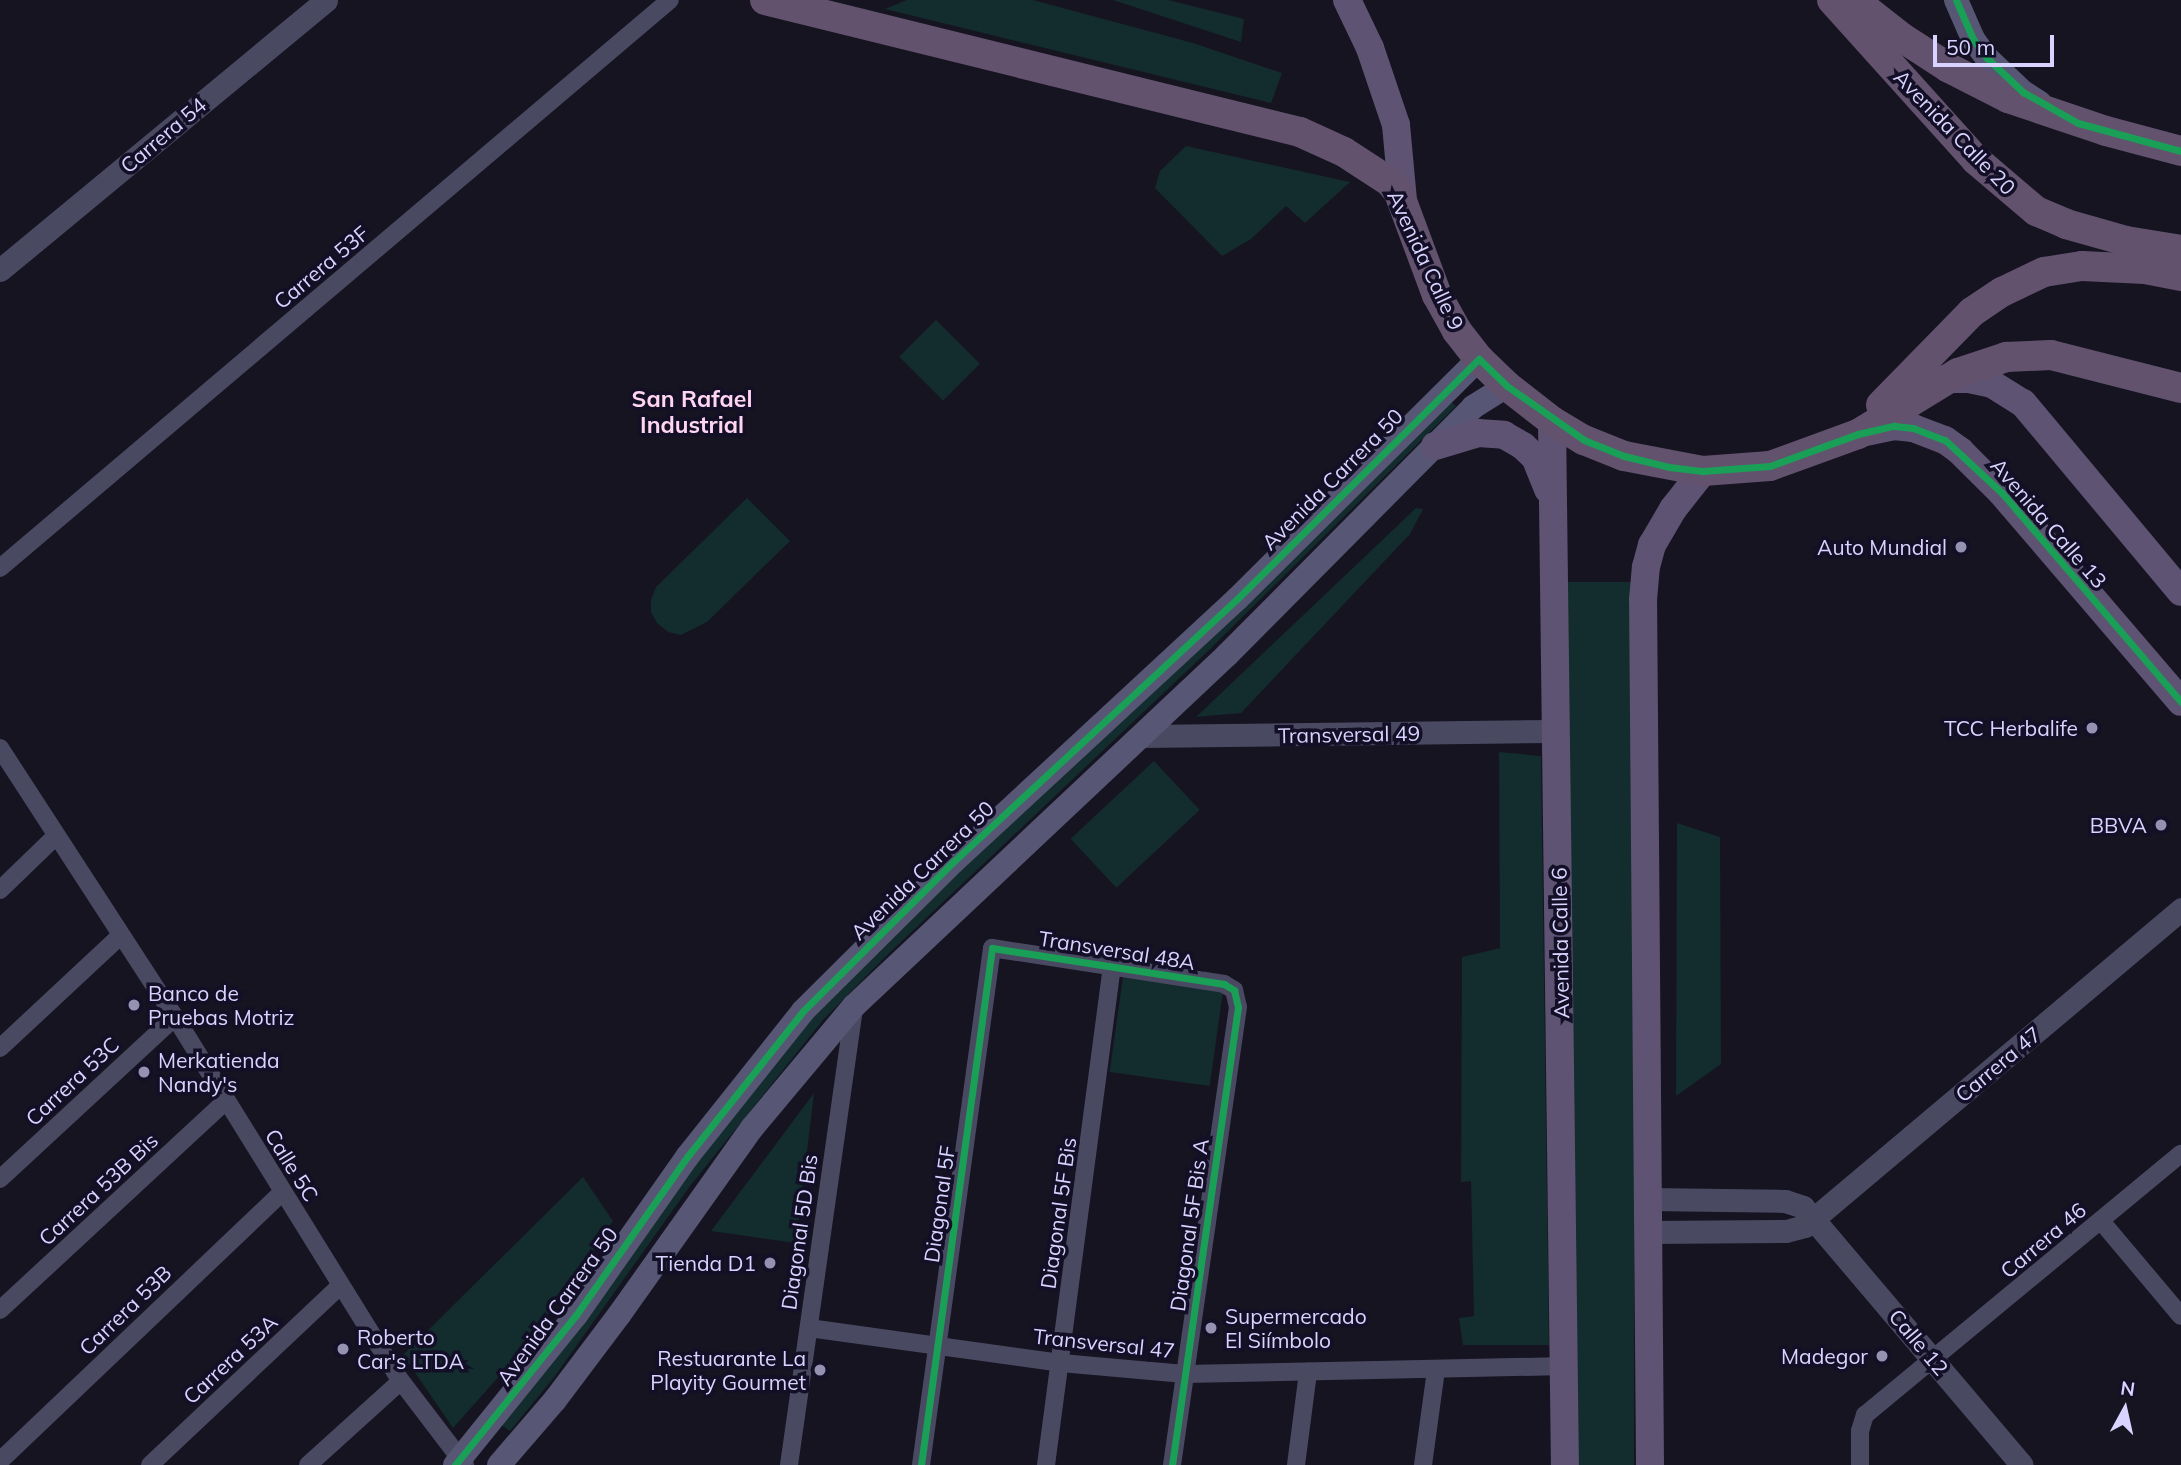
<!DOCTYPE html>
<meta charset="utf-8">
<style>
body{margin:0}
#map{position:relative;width:2181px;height:1465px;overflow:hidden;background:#161421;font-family:Mulish,sans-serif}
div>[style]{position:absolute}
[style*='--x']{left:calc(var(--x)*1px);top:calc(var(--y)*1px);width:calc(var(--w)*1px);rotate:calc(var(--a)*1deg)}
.green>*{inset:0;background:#132c2d;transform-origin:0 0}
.minor>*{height:18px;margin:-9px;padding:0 9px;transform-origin:9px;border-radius:9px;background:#4a4962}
.tertiary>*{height:23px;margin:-11.5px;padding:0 11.5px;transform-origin:11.5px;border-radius:11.5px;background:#4a4962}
.secondary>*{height:24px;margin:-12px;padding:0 12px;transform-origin:12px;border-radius:12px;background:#575674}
.primary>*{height:28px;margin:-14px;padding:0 14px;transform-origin:14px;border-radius:14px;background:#5e5373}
.trunk>*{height:30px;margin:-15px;padding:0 15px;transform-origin:15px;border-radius:15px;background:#62526e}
.cycleway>*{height:7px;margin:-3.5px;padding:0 3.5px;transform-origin:3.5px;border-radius:3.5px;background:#1a9f57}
.dots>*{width:19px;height:19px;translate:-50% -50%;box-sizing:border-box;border:4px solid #130f26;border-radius:50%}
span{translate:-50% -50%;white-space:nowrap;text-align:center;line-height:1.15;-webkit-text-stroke:7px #130f26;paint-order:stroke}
.street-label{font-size:21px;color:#d9d4ff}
.poi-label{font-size:21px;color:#d9d4ff}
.right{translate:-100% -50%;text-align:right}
.left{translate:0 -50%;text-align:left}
.neighbourhood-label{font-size:23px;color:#ffd6f0;font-weight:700}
.north{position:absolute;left:2090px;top:1374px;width:70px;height:70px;-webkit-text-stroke:5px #130f26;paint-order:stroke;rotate:8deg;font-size:19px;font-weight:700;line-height:28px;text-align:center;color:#d9d4ff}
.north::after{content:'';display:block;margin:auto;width:24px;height:32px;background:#d9d4ff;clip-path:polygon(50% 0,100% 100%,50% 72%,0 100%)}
.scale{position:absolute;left:1933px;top:35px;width:121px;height:32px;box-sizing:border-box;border:4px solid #d9d4ff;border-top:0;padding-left:9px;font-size:21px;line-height:24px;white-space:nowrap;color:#d9d4ff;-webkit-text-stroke:5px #130f26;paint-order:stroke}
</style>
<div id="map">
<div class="green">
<div style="clip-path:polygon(907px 0,1033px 0,1193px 43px,1282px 73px,1271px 103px,885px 9px)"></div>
<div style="clip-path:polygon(1113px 0,1168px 0,1244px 19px,1241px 42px)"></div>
<div style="clip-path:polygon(1186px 146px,1350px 182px,1305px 223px,1286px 206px,1251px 239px,1222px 256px,1155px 188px,1160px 171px)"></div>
<div style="left:936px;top:320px;width:62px;height:52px;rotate:45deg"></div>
<div style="clip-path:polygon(1448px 399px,1456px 406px,1209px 650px,882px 960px,823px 1020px,690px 1186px,555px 1376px,510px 1431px,501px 1425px,637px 1239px,813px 1012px)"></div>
<div style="clip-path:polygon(747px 498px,790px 541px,707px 622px,681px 635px,668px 632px,657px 623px,651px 612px,651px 600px,656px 587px)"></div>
<div style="clip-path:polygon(1416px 508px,1423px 509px,1410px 534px,1241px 713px,1196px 717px)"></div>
<div style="left:1634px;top:582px;width:883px;height:66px;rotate:90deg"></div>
<div style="clip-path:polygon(1499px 752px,1541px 756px,1549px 1345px,1463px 1345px,1459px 1318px,1474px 1316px,1471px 1181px,1461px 1182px,1462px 957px,1500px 948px)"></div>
<div style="left:1154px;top:761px;width:67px;height:114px;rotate:47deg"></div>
<div style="clip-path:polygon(1677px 823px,1720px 837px,1721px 1064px,1676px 1096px)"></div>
<div style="left:1123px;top:977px;width:101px;height:96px;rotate:8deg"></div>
<div style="clip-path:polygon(814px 1093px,796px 1243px,711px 1231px)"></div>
<div style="clip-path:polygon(583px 1177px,613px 1221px,567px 1290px,510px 1364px,453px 1428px,403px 1355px)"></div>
</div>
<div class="minor">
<div style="--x:0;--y:568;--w:878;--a:-40.29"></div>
<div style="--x:0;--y:748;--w:321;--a:57"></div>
<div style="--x:175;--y:1017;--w:428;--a:58.2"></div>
<div style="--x:401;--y:1381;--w:106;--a:52.7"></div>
<div style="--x:0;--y:890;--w:78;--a:-44"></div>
<div style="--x:0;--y:1048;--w:164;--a:-43"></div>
<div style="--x:0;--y:1179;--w:238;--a:-42.8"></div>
<div style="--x:2101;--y:1221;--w:124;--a:49.9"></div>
<div style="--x:0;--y:1310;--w:308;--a:-42.8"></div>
<div style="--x:809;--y:1328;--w:254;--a:7.9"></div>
<div style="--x:1061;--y:1363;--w:124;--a:5.1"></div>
<div style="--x:1185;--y:1374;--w:380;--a:-1.2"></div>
<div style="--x:0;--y:1461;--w:390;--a:-43.6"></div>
<div style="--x:150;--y:1465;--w:262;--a:-43.3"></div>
<div style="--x:308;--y:1465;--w:125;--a:-42.1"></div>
<div style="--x:789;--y:1465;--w:464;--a:-81.9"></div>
<div style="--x:921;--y:1465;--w:522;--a:-82.18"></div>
<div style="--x:992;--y:948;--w:235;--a:8.8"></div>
<div style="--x:1224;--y:984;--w:12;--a:31"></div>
<div style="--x:1234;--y:990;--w:17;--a:77"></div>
<div style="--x:1238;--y:1007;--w:463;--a:98.2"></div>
<div style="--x:1046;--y:1465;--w:503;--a:-82.47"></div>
<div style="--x:1296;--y:1465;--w:94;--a:-82.6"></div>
<div style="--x:1423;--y:1465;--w:96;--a:-82.2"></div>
<div style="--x:1860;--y:1465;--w:34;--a:-90"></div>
<div style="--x:1860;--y:1431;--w:17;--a:-73"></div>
<div style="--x:1865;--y:1415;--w:410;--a:-39.6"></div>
</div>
<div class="tertiary">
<div style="--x:0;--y:270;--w:423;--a:-39.6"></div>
<div style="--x:1140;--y:736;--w:417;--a:-0.7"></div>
<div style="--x:1648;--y:1199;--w:137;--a:0.8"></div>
<div style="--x:1785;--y:1201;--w:19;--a:18"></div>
<div style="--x:1803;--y:1207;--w:338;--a:49.7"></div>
<div style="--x:1648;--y:1232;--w:138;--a:-0.4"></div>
<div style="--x:1786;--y:1231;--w:20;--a:-15"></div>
<div style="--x:1805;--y:1226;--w:492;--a:-40.1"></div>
</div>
<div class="secondary">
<div style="--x:1956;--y:0;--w:43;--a:66.4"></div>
<div style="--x:1973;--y:39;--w:24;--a:54"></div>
<div style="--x:1987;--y:58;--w:50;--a:43.4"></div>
<div style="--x:2023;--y:92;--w:20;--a:33"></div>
<div style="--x:455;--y:1465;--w:193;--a:-51.1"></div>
<div style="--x:576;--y:1315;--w:193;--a:-54.9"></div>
<div style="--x:687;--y:1157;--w:186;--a:-51.5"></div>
<div style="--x:803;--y:1011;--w:211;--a:-44.8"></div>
<div style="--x:953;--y:862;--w:387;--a:-42.8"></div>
<div style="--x:1237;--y:599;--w:341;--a:-44.8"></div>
<div style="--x:499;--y:1465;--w:86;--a:-49.3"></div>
<div style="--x:555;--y:1400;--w:106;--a:-53"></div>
<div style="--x:619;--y:1315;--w:229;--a:-54.6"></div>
<div style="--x:752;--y:1128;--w:159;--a:-50.1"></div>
<div style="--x:854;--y:1006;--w:512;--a:-43.26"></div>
<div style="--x:1227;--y:655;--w:349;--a:-45.2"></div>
<div style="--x:1473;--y:407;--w:40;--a:-32"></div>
</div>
<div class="primary">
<div style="--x:1347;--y:0;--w:53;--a:64.4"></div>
<div style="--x:1370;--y:48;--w:81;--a:71.3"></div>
<div style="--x:1396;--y:125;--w:76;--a:84.7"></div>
<div style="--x:1945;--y:379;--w:24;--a:0"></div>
<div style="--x:1969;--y:379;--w:24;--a:12"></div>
<div style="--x:1992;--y:384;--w:36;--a:32"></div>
<div style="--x:2023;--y:403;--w:246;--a:50.1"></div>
<div style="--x:1552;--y:421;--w:1044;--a:89.29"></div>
<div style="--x:1861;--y:433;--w:34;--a:-12"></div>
<div style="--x:1894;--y:426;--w:19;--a:6"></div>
<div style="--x:1913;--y:428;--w:34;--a:21"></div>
<div style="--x:1945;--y:440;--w:19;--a:36"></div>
<div style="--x:1960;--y:451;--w:59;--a:45"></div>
<div style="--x:2002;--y:493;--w:275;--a:49.4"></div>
<div style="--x:1435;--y:446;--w:45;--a:-16.8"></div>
<div style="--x:1478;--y:433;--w:26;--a:4"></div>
<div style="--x:1504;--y:435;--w:22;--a:30"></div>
<div style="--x:1523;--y:446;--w:16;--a:43"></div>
<div style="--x:1535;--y:457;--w:35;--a:68"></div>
<div style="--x:1650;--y:1465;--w:865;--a:-90.46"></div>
<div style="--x:1643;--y:600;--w:33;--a:-85"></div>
<div style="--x:1646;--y:567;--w:23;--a:-75"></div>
<div style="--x:1652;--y:545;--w:42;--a:-59.7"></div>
<div style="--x:1673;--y:509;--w:48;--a:-51.7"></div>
</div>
<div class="trunk">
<div style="--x:765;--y:0;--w:551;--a:13.86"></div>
<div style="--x:1300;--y:132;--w:48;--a:24.4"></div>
<div style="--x:1344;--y:152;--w:55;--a:33.1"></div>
<div style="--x:1390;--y:182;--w:14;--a:51"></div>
<div style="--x:1399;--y:193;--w:109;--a:69.6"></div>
<div style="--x:1437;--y:295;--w:41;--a:60.9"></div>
<div style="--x:1457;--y:331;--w:36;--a:52"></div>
<div style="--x:1479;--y:359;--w:39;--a:44"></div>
<div style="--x:1507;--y:386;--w:57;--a:37.9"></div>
<div style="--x:1552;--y:421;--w:37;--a:31"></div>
<div style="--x:1584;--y:440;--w:43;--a:21.8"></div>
<div style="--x:1624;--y:456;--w:80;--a:10.8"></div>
<div style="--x:1703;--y:471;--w:67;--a:-4.3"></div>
<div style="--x:1770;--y:466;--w:94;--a:-20"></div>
<div style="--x:1858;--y:434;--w:117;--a:-31.4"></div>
<div style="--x:1958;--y:373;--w:51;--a:-18.4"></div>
<div style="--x:2006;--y:357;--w:45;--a:-2.5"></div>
<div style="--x:2051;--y:355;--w:134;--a:14.2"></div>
<div style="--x:1832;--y:0;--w:215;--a:48"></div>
<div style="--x:1976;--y:160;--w:79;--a:40.4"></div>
<div style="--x:2036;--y:211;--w:33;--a:23"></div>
<div style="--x:2066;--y:224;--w:62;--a:15.8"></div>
<div style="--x:2126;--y:241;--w:56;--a:9.3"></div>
<div style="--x:1854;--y:0;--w:60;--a:38.2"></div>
<div style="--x:1901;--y:37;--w:57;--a:32.9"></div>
<div style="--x:1949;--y:68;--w:66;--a:27"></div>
<div style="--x:2008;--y:98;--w:103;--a:18.6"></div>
<div style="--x:2106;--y:131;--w:78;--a:14.9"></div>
<div style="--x:1881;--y:405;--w:130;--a:-45.6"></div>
<div style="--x:1972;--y:312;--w:36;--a:-34"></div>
<div style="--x:2002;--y:292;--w:47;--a:-25.5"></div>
<div style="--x:2044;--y:272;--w:38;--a:-9"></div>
<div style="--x:2082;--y:266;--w:63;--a:2.7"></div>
<div style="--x:2145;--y:269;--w:37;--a:11"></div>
</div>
<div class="cycleway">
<div style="--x:1956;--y:0;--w:43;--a:66.4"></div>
<div style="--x:1973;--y:39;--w:24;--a:54"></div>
<div style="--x:1987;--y:58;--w:50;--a:43.4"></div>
<div style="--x:2023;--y:92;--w:63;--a:29.4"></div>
<div style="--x:2078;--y:123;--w:107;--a:15.2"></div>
<div style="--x:455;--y:1465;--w:193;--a:-51.1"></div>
<div style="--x:576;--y:1315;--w:193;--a:-54.9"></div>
<div style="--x:687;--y:1157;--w:186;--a:-51.5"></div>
<div style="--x:803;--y:1011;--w:211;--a:-44.8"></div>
<div style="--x:953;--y:862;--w:387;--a:-42.8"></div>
<div style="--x:1237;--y:599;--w:341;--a:-44.8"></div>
<div style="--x:1479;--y:359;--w:39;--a:44"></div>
<div style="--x:1507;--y:386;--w:94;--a:35"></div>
<div style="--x:1584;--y:440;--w:43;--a:21.8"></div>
<div style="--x:1624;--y:456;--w:46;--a:13.7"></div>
<div style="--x:1669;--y:467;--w:34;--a:7"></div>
<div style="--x:1703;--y:471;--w:67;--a:-4.3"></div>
<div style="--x:1770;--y:466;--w:94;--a:-20"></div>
<div style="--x:1858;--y:434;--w:37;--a:-13"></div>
<div style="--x:1894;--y:426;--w:19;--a:6"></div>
<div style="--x:1913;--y:428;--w:34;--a:21"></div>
<div style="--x:1945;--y:440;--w:78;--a:42.9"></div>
<div style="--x:2002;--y:493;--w:275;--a:49.4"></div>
<div style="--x:921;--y:1465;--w:522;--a:-82.18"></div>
<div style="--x:992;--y:948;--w:235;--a:8.8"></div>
<div style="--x:1224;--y:984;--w:12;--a:31"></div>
<div style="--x:1234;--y:990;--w:17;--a:77"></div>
<div style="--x:1238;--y:1007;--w:463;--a:98.2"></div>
</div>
<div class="dots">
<div style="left:1961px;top:547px;background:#9591b1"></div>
<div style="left:2092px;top:728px;background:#9591b1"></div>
<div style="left:2161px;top:825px;background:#9591b1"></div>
<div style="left:134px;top:1005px;background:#9591b1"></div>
<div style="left:144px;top:1072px;background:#9591b1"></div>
<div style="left:770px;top:1263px;background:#9591b1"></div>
<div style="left:1211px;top:1328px;background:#9591b1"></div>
<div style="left:343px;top:1349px;background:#9591b1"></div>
<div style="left:1882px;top:1356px;background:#9591b1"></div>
<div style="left:820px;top:1370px;background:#9591b1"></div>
</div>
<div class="street-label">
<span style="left:1955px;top:132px;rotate:46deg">Avenida Calle 20</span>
<span style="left:163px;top:135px;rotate:-40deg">Carrera 54</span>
<span style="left:1426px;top:260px;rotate:65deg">Avenida Calle 9</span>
<span style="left:321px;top:267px;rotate:-40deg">Carrera 53F</span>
<span style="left:1332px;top:479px;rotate:-45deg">Avenida Carrera 50</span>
<span style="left:2049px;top:523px;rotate:49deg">Avenida Calle 13</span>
<span style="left:1349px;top:734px;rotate:-1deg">Transversal 49</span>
<span style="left:922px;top:870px;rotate:-44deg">Avenida Carrera 50</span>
<span style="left:1560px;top:943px;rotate:-91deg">Avenida Calle 6</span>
<span style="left:1117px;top:950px;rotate:9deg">Transversal 48A</span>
<span style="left:1998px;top:1064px;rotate:-40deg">Carrera 47</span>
<span style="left:72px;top:1081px;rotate:-43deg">Carrera 53C</span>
<span style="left:292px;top:1165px;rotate:58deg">Calle 5C</span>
<span style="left:98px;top:1189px;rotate:-43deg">Carrera 53B Bis</span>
<span style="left:939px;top:1204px;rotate:-82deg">Diagonal 5F</span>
<span style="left:1058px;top:1213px;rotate:-82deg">Diagonal 5F Bis</span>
<span style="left:1189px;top:1225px;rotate:-82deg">Diagonal 5F Bis A</span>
<span style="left:799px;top:1232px;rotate:-82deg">Diagonal 5D Bis</span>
<span style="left:2043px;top:1240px;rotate:-40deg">Carrera 46</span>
<span style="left:557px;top:1306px;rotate:-54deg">Avenida Carrera 50</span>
<span style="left:125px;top:1310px;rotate:-44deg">Carrera 53B</span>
<span style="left:1919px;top:1342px;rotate:50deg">Calle 12</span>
<span style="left:1104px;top:1343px;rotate:6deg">Transversal 47</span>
<span style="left:230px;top:1359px;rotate:-43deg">Carrera 53A</span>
</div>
<div class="poi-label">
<span class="right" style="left:1947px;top:547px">Auto Mundial</span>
<span class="right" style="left:2078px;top:728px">TCC Herbalife</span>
<span class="right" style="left:2147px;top:825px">BBVA</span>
<span class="left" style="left:148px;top:1005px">Banco de<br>Pruebas Motriz</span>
<span class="left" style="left:158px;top:1072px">Merkatienda<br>Nandy's</span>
<span class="right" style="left:756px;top:1263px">Tienda D1</span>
<span class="left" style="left:1225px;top:1328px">Supermercado<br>El Siímbolo</span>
<span class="left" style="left:357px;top:1349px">Roberto<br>Car's LTDA</span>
<span class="right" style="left:1868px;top:1356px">Madegor</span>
<span class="right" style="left:806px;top:1370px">Restuarante La<br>Playity Gourmet</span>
</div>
<div class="neighbourhood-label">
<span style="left:692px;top:412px">San Rafael<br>Industrial</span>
</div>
<div class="north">N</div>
<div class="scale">50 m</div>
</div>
